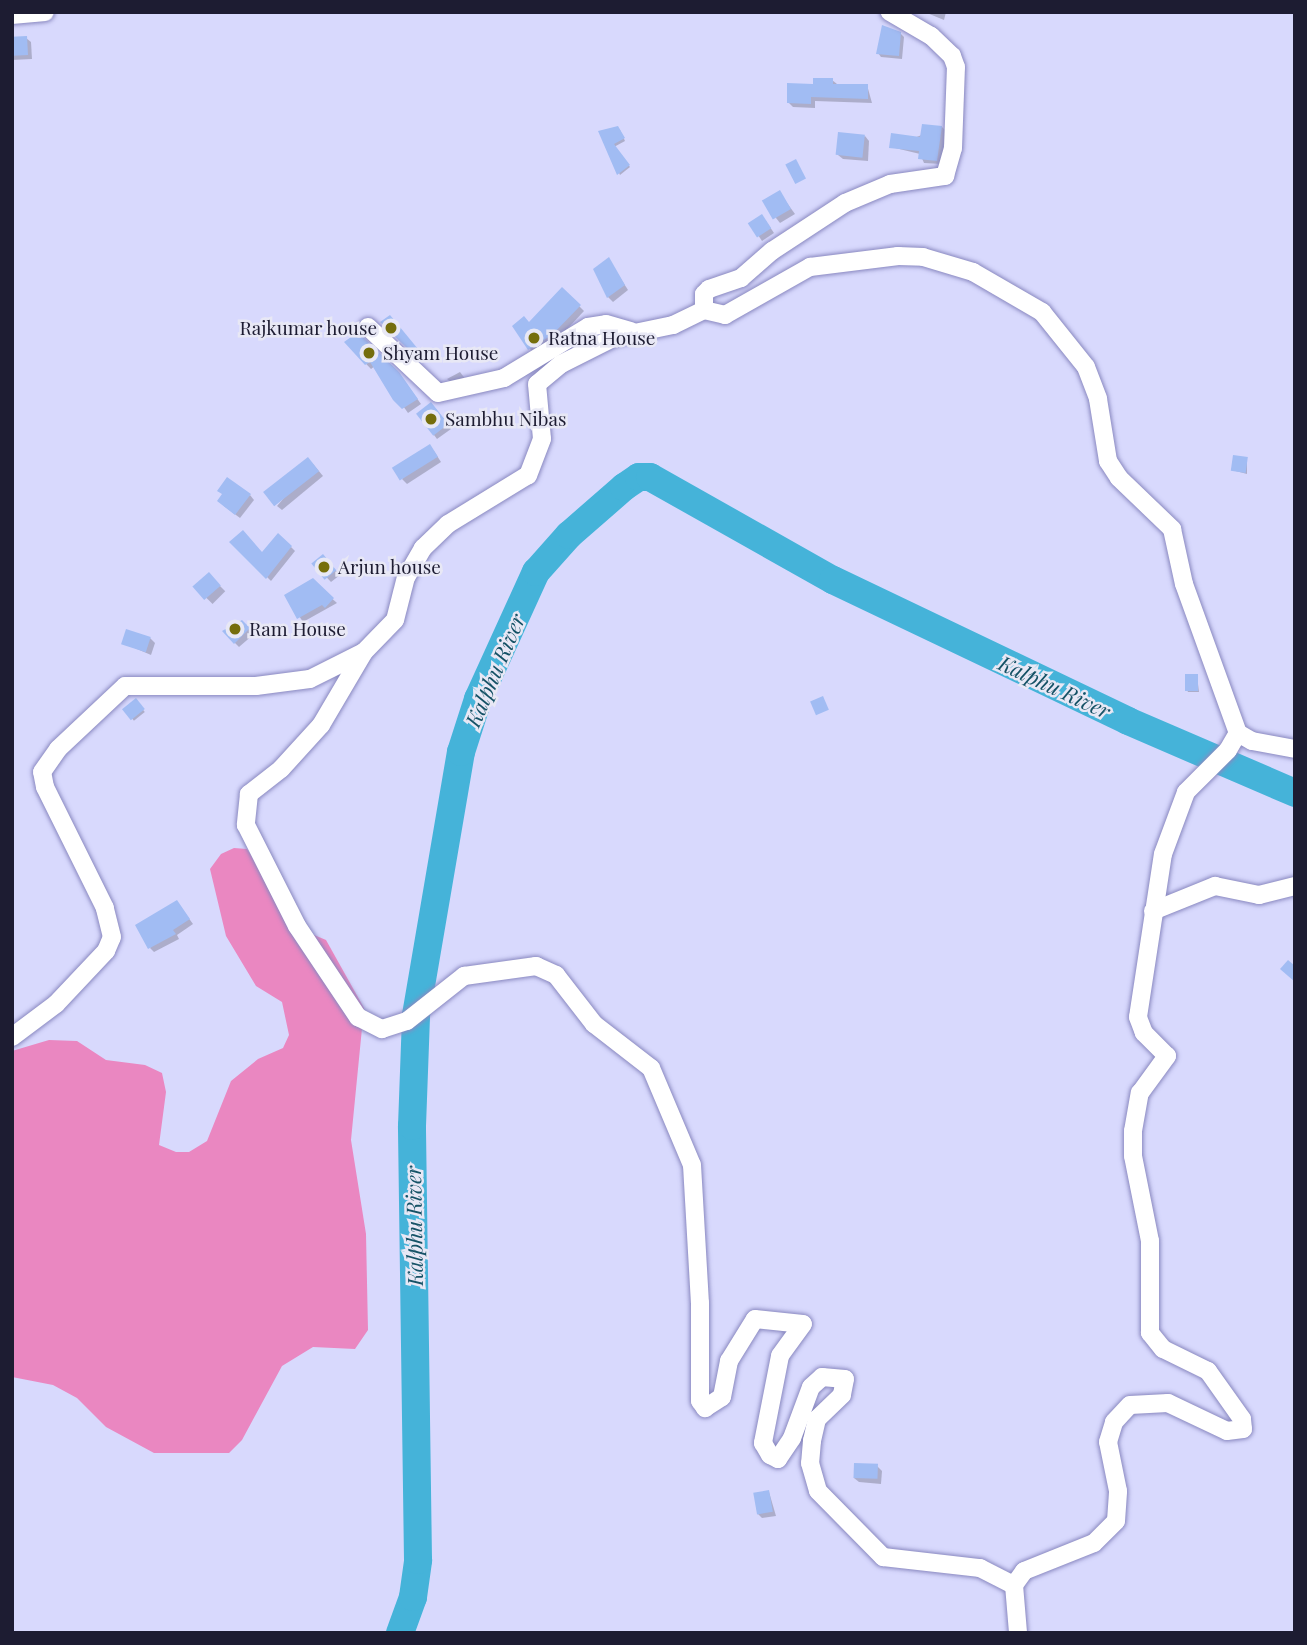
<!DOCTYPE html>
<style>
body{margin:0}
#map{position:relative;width:1307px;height:1645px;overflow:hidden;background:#d8d9fd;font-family:"Playfair Display",serif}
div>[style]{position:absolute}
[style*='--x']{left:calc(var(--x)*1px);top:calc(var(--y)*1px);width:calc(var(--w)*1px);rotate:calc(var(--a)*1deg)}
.forest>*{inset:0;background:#ea87c1}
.shadow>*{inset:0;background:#0003;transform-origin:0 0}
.river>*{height:28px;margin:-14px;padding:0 14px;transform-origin:14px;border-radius:14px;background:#45b3d9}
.building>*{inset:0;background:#a1bcf3;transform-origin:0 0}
.roads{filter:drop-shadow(0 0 2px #8988c0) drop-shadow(0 0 2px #8988c0)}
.minor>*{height:18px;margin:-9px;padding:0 9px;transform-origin:9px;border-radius:9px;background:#fff}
.dots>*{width:19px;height:19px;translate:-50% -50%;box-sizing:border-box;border:4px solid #e8e8f5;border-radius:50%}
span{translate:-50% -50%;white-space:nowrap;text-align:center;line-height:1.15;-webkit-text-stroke:5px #e8e8f5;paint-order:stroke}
.poi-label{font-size:19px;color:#1d1c32}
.right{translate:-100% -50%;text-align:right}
.left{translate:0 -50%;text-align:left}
.water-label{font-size:21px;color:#155266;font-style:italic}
.frame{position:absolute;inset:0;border:14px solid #1d1c32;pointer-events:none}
</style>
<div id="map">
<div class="forest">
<div style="clip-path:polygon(234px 848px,247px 849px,268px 880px,288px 924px,326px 940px,364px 1008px,351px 1140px,366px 1234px,368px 1330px,355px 1349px,313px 1347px,282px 1366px,242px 1440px,229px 1453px,154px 1453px,106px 1427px,77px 1398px,53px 1385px,12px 1377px,12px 1051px,49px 1040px,77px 1041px,106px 1060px,145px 1065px,162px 1073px,166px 1092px,159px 1145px,176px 1152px,189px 1152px,207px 1141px,231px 1081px,258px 1059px,283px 1048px,289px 1035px,282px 1002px,256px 986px,226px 936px,210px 869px,221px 854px)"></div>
</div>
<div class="shadow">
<div style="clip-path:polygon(946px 12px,944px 20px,927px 13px,927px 12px)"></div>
<div style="clip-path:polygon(900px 33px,904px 37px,902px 59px,881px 57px,878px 53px)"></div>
<div style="clip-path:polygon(12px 38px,26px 38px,31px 42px,32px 59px,12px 60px)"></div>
<div style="clip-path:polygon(832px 80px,837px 84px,867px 85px,872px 103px,815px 101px,815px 108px,793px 107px,789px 103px)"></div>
<div style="clip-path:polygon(942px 127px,946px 131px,941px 164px,924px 163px,920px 154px,891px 147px)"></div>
<div style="clip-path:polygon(620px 130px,625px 141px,614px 147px,630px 167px,620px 175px,600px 132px)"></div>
<div style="clip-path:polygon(865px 136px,869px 141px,868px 161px,843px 159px,838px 155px)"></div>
<div style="clip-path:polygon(779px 192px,795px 214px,780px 223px,776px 218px)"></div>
<div style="clip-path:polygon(766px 221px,774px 233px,762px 241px,750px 223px)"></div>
<div style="clip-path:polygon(609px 260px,628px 290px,613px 302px,608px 297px)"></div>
<div style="clip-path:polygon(562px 289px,584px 311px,557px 340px,534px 353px,530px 349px,529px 324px)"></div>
<div style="clip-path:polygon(394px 321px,421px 354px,418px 357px,382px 323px)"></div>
<div style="clip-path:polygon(346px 343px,403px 379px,421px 404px,408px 413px,375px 366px,371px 369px)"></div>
<div style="clip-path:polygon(460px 372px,466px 380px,452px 383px,447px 379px)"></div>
<div style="clip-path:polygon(436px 409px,451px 429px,437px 439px,418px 414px)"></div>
<div style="clip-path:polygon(434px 451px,441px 462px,407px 484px,402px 479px)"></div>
<div style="clip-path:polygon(1247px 459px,1247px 474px,1232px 470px)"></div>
<div style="clip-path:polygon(313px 464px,323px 476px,282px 510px,277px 506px)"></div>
<div style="clip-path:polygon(250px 495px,254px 500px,240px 518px,224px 506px)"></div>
<div style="clip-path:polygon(232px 542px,263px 554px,291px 547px,295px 551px,271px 581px)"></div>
<div style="clip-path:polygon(327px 561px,340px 575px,331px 582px,314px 564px)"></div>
<div style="left:209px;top:575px;width:23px;height:18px;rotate:45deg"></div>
<div style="clip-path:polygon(312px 581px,337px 603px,303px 622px,286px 596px)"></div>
<div style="clip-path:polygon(242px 622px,254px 634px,239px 647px,224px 632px)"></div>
<div style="clip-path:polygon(150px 638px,155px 643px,151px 655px,123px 643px)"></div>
<div style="clip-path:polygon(1197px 676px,1199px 692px,1188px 692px,1187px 690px)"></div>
<div style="left:136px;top:701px;width:14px;height:14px;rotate:51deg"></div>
<div style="clip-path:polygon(177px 902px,193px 924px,177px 935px,179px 939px,154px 952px,150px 948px)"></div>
<div style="clip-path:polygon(877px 1466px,882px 1471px,881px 1484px,859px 1482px,854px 1478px)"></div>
<div style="clip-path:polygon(769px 1492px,776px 1516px,762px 1518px,758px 1514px)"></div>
</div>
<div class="river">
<div style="--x:400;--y:1633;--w:38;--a:-70"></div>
<div style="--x:413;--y:1597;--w:37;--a:-82"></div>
<div style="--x:418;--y:1560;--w:434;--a:-90.8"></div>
<div style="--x:412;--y:1126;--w:111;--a:-87.9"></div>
<div style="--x:416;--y:1015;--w:267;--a:-80.3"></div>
<div style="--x:461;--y:752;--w:56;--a:-72.2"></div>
<div style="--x:478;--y:699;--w:140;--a:-65.5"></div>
<div style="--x:536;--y:572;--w:50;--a:-48.3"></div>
<div style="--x:569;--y:535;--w:73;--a:-41.1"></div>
<div style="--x:624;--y:487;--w:18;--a:-34"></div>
<div style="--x:639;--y:477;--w:11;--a:0"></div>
<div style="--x:650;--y:477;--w:210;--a:29.4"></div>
<div style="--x:833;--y:580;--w:327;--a:25.5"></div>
<div style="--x:1128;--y:721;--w:182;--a:23.3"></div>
</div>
<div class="building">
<div style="clip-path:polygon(882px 25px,901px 32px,899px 56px,876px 54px)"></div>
<div style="left:27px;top:36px;width:19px;height:15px;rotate:87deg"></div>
<div style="clip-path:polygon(813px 78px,833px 78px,833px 84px,868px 84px,868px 99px,811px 97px,811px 104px,787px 103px,787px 83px,813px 84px)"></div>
<div style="clip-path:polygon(922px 124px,942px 126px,937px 161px,918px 159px,919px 151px,889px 148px,891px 133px,920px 137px)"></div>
<div style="clip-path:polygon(618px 126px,625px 138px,614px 144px,630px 165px,617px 175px,598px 131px)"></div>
<div style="left:838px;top:132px;width:27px;height:23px;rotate:6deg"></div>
<div style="left:796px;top:159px;width:22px;height:12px;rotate:63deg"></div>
<div style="left:780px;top:190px;width:22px;height:21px;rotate:60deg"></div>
<div style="left:762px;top:214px;width:17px;height:17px;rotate:57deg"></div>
<div style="clip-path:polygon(609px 257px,625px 285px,607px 298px,593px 269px)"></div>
<div style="clip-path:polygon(562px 287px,581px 305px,552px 335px,528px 350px,512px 326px,524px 316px,529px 322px)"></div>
<div style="clip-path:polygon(390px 315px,418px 349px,412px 353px,380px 322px)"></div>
<div style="clip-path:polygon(358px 332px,399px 372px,418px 399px,402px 409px,393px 400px,370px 362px,365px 365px,344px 342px)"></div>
<div style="left:431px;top:402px;width:28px;height:19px;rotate:52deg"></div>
<div style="left:430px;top:444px;width:15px;height:45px;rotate:58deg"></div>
<div style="left:1233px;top:455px;width:15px;height:16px;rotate:8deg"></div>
<div style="left:308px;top:457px;width:18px;height:57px;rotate:52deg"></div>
<div style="clip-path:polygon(227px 477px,251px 494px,235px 515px,217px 501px,222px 494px,217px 491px)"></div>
<div style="clip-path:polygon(243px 530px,262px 552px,278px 533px,292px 546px,266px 579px,229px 542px)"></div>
<div style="left:323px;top:554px;width:21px;height:15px;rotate:51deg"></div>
<div style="left:209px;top:572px;width:18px;height:22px;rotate:49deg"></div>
<div style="clip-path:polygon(313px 578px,334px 598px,325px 608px,322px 605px,297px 619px,284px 595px)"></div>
<div style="clip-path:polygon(242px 620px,250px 628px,234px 644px,222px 631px)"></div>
<div style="left:126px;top:629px;width:26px;height:16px;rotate:18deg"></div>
<div style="left:1185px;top:674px;width:13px;height:17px"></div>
<div style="left:823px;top:696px;width:15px;height:14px;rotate:67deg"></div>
<div style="left:136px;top:698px;width:14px;height:18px;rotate:51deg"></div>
<div style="clip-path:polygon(177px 900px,190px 919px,173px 930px,176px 934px,148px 949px,135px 925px)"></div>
<div style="clip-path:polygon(1288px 960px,1295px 966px,1295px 982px,1280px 969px)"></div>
<div style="left:854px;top:1463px;width:24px;height:15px;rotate:2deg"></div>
<div style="left:769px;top:1490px;width:22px;height:16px;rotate:80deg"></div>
</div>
<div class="roads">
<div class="minor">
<div style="--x:12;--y:15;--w:33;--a:-5"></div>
<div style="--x:704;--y:310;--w:34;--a:154"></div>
<div style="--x:673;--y:325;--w:59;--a:168.3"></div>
<div style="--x:615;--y:337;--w:60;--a:153.4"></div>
<div style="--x:561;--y:364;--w:31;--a:140"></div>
<div style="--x:537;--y:384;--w:55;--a:84.8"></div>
<div style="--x:542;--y:439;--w:39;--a:111"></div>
<div style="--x:528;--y:475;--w:94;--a:148.5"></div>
<div style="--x:448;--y:524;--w:35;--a:136"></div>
<div style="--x:423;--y:548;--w:34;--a:120"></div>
<div style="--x:406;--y:577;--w:44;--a:104.3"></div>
<div style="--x:395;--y:620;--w:45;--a:134.1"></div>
<div style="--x:364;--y:652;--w:85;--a:120.5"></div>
<div style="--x:321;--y:725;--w:59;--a:132.3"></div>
<div style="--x:281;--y:769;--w:41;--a:142"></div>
<div style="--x:249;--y:794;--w:31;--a:96"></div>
<div style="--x:246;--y:825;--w:113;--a:63.2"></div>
<div style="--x:297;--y:926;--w:110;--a:56.2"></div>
<div style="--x:358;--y:1017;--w:27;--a:27"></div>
<div style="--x:382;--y:1029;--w:26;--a:-18"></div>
<div style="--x:407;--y:1021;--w:73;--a:-38.3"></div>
<div style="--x:464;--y:976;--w:73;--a:-7.9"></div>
<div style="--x:536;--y:966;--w:22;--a:24"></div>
<div style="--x:556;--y:975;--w:62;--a:52.2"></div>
<div style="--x:594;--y:1024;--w:72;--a:37.7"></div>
<div style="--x:651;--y:1068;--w:105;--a:67.1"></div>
<div style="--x:692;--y:1165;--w:138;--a:86.7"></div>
<div style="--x:700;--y:1303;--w:98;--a:90"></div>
<div style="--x:700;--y:1401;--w:9;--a:54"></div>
<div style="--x:705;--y:1408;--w:20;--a:-33"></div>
<div style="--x:722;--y:1397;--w:37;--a:-79"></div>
<div style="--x:729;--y:1361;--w:49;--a:-58.2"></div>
<div style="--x:755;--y:1319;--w:48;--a:5.9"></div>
<div style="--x:803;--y:1324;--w:39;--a:126"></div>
<div style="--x:780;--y:1356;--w:89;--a:101.1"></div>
<div style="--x:763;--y:1443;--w:14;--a:60"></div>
<div style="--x:770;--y:1455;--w:9;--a:27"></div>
<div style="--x:778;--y:1459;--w:25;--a:-56"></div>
<div style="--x:792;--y:1438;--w:54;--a:-69.6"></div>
<div style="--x:811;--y:1387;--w:15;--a:-42"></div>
<div style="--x:822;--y:1377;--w:23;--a:5"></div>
<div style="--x:845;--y:1379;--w:16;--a:101"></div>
<div style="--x:842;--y:1395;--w:35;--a:136"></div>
<div style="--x:817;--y:1419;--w:23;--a:103"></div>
<div style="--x:812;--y:1441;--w:22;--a:95"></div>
<div style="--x:810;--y:1463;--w:29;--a:74"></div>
<div style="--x:818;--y:1491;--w:93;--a:45.4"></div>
<div style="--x:883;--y:1557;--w:98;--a:6.5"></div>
<div style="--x:980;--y:1568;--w:38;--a:27"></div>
<div style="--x:1014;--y:1585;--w:48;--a:85.2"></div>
<div style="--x:704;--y:310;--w:22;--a:13"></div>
<div style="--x:725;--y:315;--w:98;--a:-29.5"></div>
<div style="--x:810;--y:267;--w:89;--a:-7.1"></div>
<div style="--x:898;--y:256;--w:25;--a:2"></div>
<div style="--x:923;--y:257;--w:52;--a:16.7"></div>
<div style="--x:973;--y:272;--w:80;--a:30.1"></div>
<div style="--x:1042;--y:312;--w:70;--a:51.3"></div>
<div style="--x:1086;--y:367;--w:34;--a:69"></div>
<div style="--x:1098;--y:399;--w:63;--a:80.8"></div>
<div style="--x:1108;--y:461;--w:20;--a:57"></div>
<div style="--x:1119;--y:478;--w:74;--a:43.9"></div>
<div style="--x:1172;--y:529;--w:56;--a:77.7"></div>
<div style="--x:1184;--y:584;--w:158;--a:70.1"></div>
<div style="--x:1238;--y:733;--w:16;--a:30"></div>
<div style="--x:1252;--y:741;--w:44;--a:10.5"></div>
<div style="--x:704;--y:310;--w:16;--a:-90"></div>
<div style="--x:704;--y:294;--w:7;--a:-45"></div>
<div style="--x:709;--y:289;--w:34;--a:-19"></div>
<div style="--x:741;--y:278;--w:41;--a:-41.1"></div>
<div style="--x:772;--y:251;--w:87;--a:-33.3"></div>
<div style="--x:845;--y:203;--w:49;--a:-22.9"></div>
<div style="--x:890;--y:184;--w:56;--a:-8.3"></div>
<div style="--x:945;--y:176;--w:29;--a:-74"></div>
<div style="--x:953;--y:148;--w:81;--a:-87.9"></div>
<div style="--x:956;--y:67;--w:12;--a:-110"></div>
<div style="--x:952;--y:56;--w:29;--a:-136"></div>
<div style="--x:931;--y:36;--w:48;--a:-149.7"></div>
<div style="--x:368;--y:327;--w:96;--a:43.3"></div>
<div style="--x:438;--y:393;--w:68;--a:-12.8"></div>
<div style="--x:504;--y:378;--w:98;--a:-31.3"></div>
<div style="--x:588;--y:327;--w:18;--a:-9"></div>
<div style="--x:606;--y:324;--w:26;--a:16"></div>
<div style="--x:1153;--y:911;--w:67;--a:-22"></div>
<div style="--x:1215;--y:886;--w:45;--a:11.6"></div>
<div style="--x:1259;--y:895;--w:37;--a:-14"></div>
<div style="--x:12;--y:1037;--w:55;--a:-36.9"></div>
<div style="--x:56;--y:1004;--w:73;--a:-46.7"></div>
<div style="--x:106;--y:951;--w:15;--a:-67"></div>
<div style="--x:112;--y:937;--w:30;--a:-104"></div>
<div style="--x:105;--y:908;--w:135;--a:-116.4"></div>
<div style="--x:45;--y:787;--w:15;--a:-101"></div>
<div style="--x:42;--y:772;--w:28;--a:-55"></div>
<div style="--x:58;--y:749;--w:92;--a:-43.2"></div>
<div style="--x:125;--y:686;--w:131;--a:0"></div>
<div style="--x:256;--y:686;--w:54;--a:-7.4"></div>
<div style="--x:310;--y:679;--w:60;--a:-26.6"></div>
<div style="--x:1014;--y:1585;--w:17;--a:-54"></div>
<div style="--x:1024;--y:1571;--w:75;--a:-21.8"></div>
<div style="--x:1094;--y:1543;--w:31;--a:-45"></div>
<div style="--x:1116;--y:1521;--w:30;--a:-86"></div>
<div style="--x:1118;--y:1491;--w:50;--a:-101.5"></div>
<div style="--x:1108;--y:1442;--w:21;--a:-73"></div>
<div style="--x:1114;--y:1422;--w:23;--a:-47"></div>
<div style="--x:1130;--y:1405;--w:38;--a:-3"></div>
<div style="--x:1168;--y:1403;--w:65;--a:25.4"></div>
<div style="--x:1227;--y:1431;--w:16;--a:-7"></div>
<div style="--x:1243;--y:1429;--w:10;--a:-96"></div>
<div style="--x:1242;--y:1419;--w:59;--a:-125.3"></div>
<div style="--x:1208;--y:1371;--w:50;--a:-153.9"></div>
<div style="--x:1163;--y:1349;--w:21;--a:-129"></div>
<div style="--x:1150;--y:1333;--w:92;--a:-90"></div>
<div style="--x:1150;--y:1241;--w:87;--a:-101.3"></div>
<div style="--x:1133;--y:1156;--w:25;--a:-90"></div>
<div style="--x:1133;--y:1131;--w:39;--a:-80"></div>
<div style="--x:1140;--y:1093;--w:46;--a:-53.9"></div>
<div style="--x:1167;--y:1056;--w:33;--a:-135"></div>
<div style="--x:1144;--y:1033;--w:17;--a:-111"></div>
<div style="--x:1138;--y:1017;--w:165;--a:-81.3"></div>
<div style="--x:1163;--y:854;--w:66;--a:-69.6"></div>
<div style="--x:1186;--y:792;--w:59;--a:-45"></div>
<div style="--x:1228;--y:750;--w:20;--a:-60"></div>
</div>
</div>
<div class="dots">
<div style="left:391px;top:328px;background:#756e0c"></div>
<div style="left:534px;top:338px;background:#756e0c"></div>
<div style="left:369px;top:353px;background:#756e0c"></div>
<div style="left:431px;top:419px;background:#756e0c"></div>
<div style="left:324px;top:567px;background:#756e0c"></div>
<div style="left:235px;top:629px;background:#756e0c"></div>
</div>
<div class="poi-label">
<span class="right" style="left:377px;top:328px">Rajkumar house</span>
<span class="left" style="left:548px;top:338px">Ratna House</span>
<span class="left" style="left:383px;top:353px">Shyam House</span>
<span class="left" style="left:445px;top:419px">Sambhu Nibas</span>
<span class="left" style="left:338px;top:567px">Arjun house</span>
<span class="left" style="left:249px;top:629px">Ram House</span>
</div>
<div class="water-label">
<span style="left:494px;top:670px;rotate:-67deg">Kalphu River</span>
<span style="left:1055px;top:686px;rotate:25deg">Kalphu River</span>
<span style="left:413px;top:1226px;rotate:-91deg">Kalphu River</span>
</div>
<div class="frame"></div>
</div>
